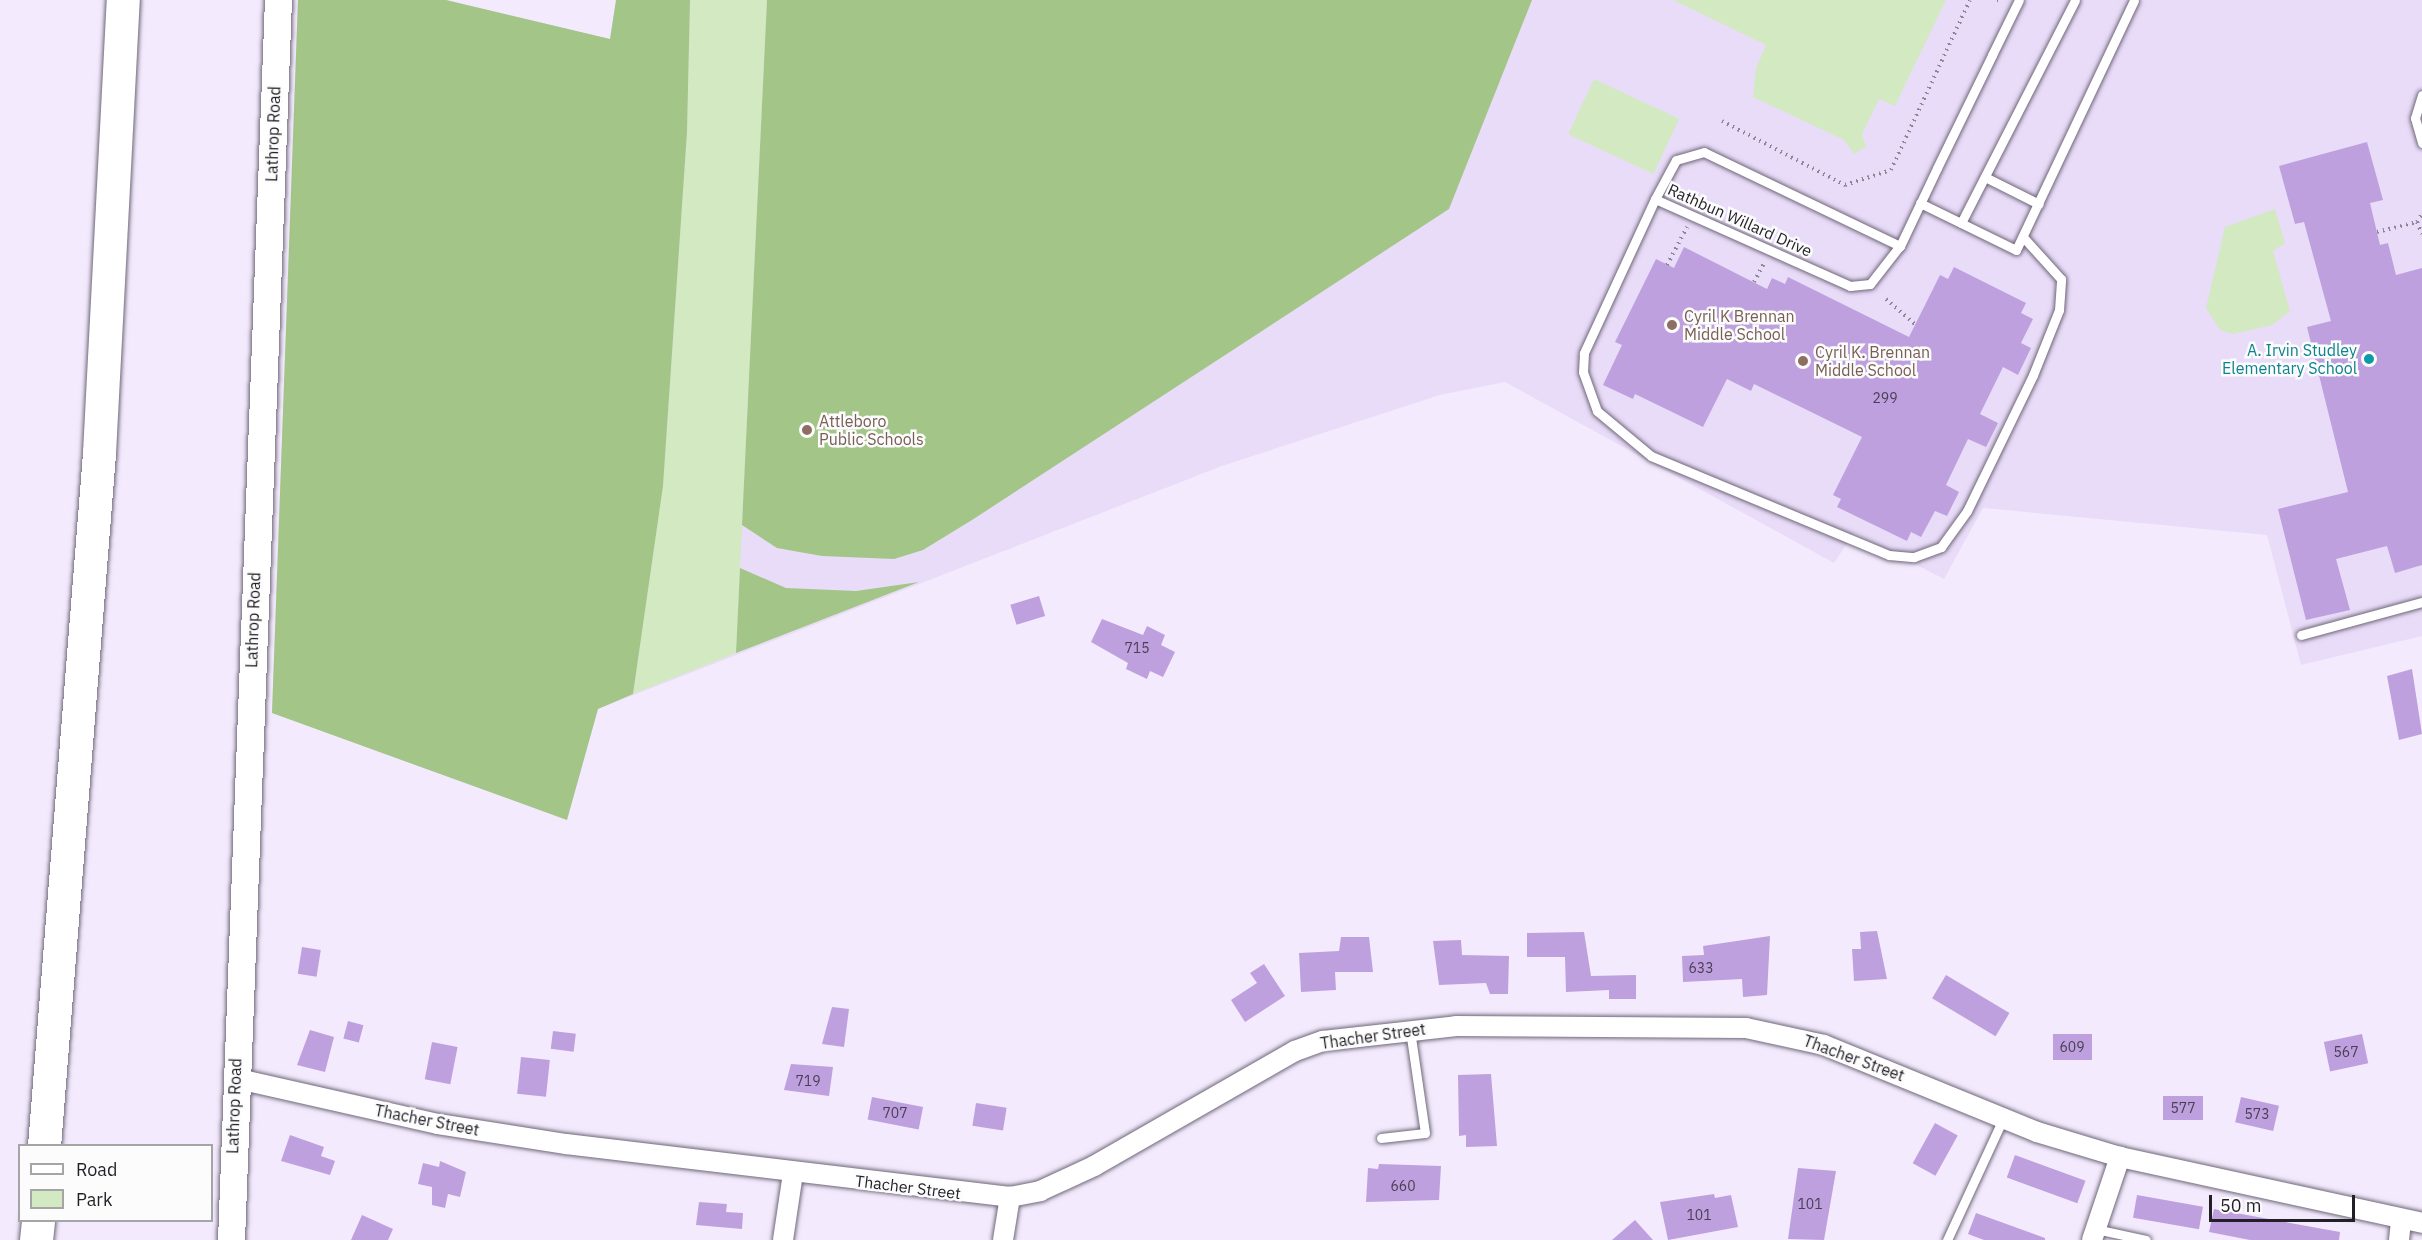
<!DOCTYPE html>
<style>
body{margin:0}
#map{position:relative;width:2422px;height:1240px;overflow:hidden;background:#f3ebfd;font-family:"IBM Plex Sans",sans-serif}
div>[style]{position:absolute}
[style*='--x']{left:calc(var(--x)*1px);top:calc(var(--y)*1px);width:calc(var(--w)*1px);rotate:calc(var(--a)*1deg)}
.built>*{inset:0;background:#e9dcf9}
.green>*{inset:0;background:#d3e9c1;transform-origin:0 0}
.forest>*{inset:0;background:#a3c587}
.building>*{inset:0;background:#bea0de;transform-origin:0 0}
.path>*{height:4px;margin-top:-2px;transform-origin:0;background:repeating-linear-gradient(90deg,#8b8693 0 1.5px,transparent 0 6px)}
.roads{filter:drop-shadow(0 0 2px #6f6779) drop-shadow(0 0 2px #6f6779)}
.lane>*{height:9px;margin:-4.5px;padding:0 4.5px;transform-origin:4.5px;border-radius:4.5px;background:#fff}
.street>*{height:20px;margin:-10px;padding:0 10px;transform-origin:10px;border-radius:10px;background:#fff}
.secondary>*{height:27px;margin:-13.5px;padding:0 13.5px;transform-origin:13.5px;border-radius:13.5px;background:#fff}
.highway>*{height:33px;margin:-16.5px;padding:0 16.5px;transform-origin:16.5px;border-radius:16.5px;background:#fff}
.dots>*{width:16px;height:16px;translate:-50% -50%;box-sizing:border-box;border:3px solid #fcfcfc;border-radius:50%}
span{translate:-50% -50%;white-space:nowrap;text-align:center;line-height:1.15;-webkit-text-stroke:5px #fcfcfc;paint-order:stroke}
.number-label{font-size:14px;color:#493f55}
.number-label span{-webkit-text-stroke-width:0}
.street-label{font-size:16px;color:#221f27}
.education-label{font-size:16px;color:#785e54}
.left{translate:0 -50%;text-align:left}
.culture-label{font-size:16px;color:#0d838f}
.right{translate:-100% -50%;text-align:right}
.legend{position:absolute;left:18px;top:1144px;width:195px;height:78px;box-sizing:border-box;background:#fcfcfc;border:2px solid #a5a4a7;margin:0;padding:8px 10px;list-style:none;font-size:18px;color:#221f27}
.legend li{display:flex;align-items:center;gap:12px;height:30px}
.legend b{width:30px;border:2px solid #a5a4a7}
.scale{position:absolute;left:2209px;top:1195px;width:146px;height:27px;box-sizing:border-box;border:3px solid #221f27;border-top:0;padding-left:8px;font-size:18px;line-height:21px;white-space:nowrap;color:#221f27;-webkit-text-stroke:4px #fcfcfc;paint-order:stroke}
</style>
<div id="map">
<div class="built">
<div style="clip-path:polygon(298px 0,446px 0,610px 39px,616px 0,2422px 0,2422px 636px,2301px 665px,2267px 535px,1983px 508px,1944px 579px,1854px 533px,1834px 563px,1505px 382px,1440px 395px,1222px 466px,598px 709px,567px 820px,272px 713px)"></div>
</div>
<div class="green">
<div style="clip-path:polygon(690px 0,767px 0,736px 653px,633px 694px,663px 486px,687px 132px)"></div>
<div style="clip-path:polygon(1673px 0,1946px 0,1895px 106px,1879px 99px,1862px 134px,1866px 147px,1854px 154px,1844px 140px,1753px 97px,1756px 68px,1766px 45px)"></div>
<div style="left:1594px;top:79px;width:94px;height:61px;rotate:25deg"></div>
<div style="clip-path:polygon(2275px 209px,2285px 243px,2273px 251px,2290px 311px,2272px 325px,2233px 334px,2220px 330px,2206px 308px,2225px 227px)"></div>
</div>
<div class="forest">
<div style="clip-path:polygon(298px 0,446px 0,610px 39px,616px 0,690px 0,687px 132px,663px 486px,633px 694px,598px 709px,567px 820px,272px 713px)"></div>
<div style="clip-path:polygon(767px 0,1532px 0,1449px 209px,972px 520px,923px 550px,894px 559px,822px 556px,777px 548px,742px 525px)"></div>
<div style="clip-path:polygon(740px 568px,786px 588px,856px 591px,919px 582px,736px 653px)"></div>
</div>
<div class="building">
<div style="clip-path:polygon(2367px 142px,2383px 200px,2370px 203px,2380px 245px,2388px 243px,2396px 275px,2422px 268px,2422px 565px,2395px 573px,2387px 546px,2336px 559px,2350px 610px,2306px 620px,2278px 509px,2348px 492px,2307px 327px,2331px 321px,2304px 222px,2295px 224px,2279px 166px)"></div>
<div style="clip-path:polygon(1684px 247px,1767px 289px,1772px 278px,1785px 284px,1788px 277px,1909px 337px,1940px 275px,1948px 279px,1954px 267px,2026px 303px,2021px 313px,2033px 319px,2021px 343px,2031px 348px,2018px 375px,2003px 367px,1980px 414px,1998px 423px,1986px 447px,1968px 439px,1946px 485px,1959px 492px,1947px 516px,1935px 511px,1921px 537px,1911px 532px,1907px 541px,1837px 507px,1841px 499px,1833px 495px,1862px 437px,1754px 384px,1751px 391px,1727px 379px,1703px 427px,1635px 394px,1633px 399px,1603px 385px,1622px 345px,1615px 342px,1656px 259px,1674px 268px)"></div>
<div style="left:1039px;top:596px;width:21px;height:30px;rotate:73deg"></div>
<div style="clip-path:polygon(1102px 619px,1143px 635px,1147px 626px,1165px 635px,1161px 645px,1175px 652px,1163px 677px,1150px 671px,1147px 679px,1126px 669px,1128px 663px,1091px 642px)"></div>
<div style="clip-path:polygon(2412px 669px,2422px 734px,2399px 740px,2387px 676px)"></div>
<div style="clip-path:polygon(1877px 931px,1887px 979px,1854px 981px,1852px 949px,1861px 949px,1860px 932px)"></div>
<div style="clip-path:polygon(1584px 932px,1591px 976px,1636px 975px,1636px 999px,1609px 999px,1609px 990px,1566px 992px,1565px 957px,1527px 957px,1527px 933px)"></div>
<div style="clip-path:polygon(1770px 936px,1767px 995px,1743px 997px,1742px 979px,1683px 982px,1682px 956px,1704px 955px,1703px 946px)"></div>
<div style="clip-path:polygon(1341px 937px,1369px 937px,1373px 972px,1335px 972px,1336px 990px,1301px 992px,1299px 953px,1339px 951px)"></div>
<div style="clip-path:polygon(1461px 940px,1462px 955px,1509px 956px,1508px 994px,1490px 994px,1486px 983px,1439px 985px,1433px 941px)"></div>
<div style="left:302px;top:947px;width:19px;height:27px;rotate:9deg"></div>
<div style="clip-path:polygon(1264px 964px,1285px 996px,1245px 1022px,1231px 1000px,1257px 983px,1250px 973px)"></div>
<div style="left:1946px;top:975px;width:74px;height:27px;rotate:31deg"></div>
<div style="clip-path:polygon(832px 1007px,849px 1009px,844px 1047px,822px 1044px)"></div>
<div style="left:348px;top:1021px;width:16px;height:18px;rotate:15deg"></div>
<div style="clip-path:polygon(310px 1030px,334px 1037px,325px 1072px,297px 1065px)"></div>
<div style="left:553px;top:1031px;width:23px;height:18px;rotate:7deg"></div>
<div style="left:2053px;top:1034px;width:39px;height:26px"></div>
<div style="left:2362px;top:1034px;width:30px;height:39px;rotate:78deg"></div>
<div style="left:432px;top:1042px;width:26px;height:38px;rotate:11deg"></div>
<div style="left:521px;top:1057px;width:29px;height:37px;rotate:6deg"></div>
<div style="clip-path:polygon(791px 1064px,833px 1067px,829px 1096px,784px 1090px)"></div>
<div style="clip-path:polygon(1491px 1074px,1497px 1146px,1466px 1147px,1466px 1135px,1459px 1136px,1458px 1075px)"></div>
<div style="left:2163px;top:1096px;width:40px;height:24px"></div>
<div style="left:872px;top:1097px;width:52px;height:23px;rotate:11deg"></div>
<div style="left:2241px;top:1097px;width:39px;height:26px;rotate:13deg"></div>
<div style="left:976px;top:1103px;width:31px;height:23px;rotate:9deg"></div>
<div style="left:1935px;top:1123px;width:26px;height:46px;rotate:29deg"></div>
<div style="clip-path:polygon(290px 1135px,324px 1147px,321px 1156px,335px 1161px,330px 1175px,281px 1161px)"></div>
<div style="left:2015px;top:1155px;width:75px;height:24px;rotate:20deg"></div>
<div style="clip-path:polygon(440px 1161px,466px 1172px,460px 1197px,448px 1194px,445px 1208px,432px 1205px,432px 1187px,418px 1184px,423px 1163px,439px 1167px)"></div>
<div style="clip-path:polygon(1379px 1164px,1441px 1166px,1439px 1200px,1366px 1202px,1368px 1168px,1378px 1169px)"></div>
<div style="clip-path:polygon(1798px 1168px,1836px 1171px,1824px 1240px,1788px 1239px)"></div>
<div style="clip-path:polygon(1714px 1194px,1715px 1198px,1731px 1195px,1738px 1227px,1668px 1240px,1660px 1202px)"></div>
<div style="left:2137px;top:1195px;width:67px;height:23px;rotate:10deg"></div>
<div style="clip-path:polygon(699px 1202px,727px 1204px,726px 1212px,743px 1213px,742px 1229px,696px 1225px)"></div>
<div style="clip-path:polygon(2214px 1209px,2340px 1232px,2339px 1240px,2250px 1240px,2209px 1232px)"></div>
<div style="clip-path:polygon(1976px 1213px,2045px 1238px,2045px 1240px,1984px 1240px,1968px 1234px)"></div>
<div style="clip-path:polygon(362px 1215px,393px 1229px,388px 1240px,351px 1240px)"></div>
<div style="clip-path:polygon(1635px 1220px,1653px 1240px,1612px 1240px)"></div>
</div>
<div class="path">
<div style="--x:1997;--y:0;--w:1;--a:0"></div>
<div style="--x:1722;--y:121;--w:139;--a:27.5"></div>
<div style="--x:1845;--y:185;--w:48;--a:-18.1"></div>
<div style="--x:1891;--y:170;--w:187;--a:-65.1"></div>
<div style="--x:2417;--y:222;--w:13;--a:67"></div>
<div style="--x:2377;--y:232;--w:41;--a:-14"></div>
<div style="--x:2417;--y:222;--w:9;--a:-58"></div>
<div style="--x:1667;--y:265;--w:43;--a:-62.2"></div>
<div style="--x:1754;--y:282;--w:21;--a:-62"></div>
<div style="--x:1886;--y:299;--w:38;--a:41"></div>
</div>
<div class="roads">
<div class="lane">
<div style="--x:2422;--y:95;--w:24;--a:107"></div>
<div style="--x:2415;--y:118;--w:26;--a:74"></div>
<div style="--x:1985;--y:177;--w:60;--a:26.6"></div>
<div style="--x:1655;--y:199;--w:170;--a:114.8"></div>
<div style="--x:1584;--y:353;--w:19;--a:93"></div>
<div style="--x:1583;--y:372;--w:41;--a:70.3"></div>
<div style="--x:1597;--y:411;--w:70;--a:39.8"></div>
<div style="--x:1651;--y:456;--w:258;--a:22.6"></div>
<div style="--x:1889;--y:555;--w:25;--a:5"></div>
<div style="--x:1914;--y:557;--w:29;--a:-20"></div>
<div style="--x:1941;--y:547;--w:44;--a:-54.2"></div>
<div style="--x:1967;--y:511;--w:151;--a:-64.1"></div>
<div style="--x:2033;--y:375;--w:70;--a:-68.2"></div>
<div style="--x:2059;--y:310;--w:31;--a:-86"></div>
<div style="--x:2061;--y:279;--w:57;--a:-132.1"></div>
<div style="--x:1920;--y:203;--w:107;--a:26.1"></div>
<div style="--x:2016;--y:250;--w:276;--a:-64.7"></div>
<div style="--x:1961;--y:223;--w:250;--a:-62.9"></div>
<div style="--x:1900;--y:246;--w:217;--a:-154.4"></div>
<div style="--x:1704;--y:152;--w:29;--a:164"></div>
<div style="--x:1676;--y:160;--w:44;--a:118.3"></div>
<div style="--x:1655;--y:199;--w:214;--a:24"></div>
<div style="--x:1850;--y:286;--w:20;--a:-6"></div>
<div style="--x:1870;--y:284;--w:46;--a:-52.1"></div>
<div style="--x:1898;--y:248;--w:3;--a:-45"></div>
<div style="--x:1900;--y:246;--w:86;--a:-64.6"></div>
<div style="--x:1937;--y:168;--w:126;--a:-64"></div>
<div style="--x:1992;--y:55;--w:61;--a:-63.9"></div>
<div style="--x:2301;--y:635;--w:125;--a:-15.3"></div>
<div style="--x:1381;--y:1138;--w:44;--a:-6.5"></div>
<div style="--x:1425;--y:1133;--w:104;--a:-98.3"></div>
<div style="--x:2096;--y:1229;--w:51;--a:12.4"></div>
<div style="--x:1947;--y:1240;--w:133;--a:-65.2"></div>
</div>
<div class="street">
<div style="--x:234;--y:1078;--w:209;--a:12.7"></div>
<div style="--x:438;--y:1124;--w:130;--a:8.9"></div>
<div style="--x:566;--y:1144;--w:447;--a:6.8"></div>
<div style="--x:1010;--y:1197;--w:31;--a:-11"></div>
<div style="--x:1040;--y:1191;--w:60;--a:-24.8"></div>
<div style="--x:1094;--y:1166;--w:232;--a:-29.8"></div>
<div style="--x:1295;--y:1051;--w:30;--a:-20"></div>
<div style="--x:1323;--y:1041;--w:134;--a:-6.4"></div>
<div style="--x:1456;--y:1026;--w:290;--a:0.4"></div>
<div style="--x:1746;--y:1028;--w:80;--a:12.3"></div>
<div style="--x:1824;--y:1045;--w:230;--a:22.2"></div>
<div style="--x:2037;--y:1132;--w:87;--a:16.8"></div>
<div style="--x:2120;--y:1157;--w:309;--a:12.3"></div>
<div style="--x:783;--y:1240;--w:68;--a:-81.5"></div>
<div style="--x:1003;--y:1240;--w:44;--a:-80.8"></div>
<div style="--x:2092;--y:1240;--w:88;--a:-71.4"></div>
<div style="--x:2399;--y:1240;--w:20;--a:-84"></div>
</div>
<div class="secondary">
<div style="--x:231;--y:1240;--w:1241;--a:-87.83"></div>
</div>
<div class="highway">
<div style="--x:44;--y:1146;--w:695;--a:-85.46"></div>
<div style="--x:99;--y:453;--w:454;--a:-87"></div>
<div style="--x:36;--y:1240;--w:20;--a:-84"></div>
</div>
</div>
<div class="dots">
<div style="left:1672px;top:325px;background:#8d6e63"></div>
<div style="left:2369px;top:359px;background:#0f9aa8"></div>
<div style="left:1803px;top:361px;background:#8d6e63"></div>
<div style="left:807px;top:430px;background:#8d6e63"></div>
</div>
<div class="number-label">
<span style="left:1885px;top:398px">299</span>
<span style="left:1137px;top:648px">715</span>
<span style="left:1701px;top:968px">633</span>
<span style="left:2072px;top:1047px">609</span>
<span style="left:2346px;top:1052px">567</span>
<span style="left:808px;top:1081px">719</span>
<span style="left:2183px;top:1108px">577</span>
<span style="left:895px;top:1113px">707</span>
<span style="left:2257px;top:1114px">573</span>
<span style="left:1403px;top:1186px">660</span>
<span style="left:1810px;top:1204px">101</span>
<span style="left:1699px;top:1215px">101</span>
</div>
<div class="street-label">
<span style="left:273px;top:134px;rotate:-88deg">Lathrop Road</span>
<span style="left:1740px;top:220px;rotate:24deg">Rathbun Willard Drive</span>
<span style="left:253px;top:620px;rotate:-88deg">Lathrop Road</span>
<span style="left:1373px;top:1036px;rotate:-8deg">Thacher Street</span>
<span style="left:1854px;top:1058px;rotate:20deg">Thacher Street</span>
<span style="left:234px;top:1106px;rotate:-88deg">Lathrop Road</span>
<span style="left:427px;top:1120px;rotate:11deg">Thacher Street</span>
<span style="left:908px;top:1187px;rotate:7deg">Thacher Street</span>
</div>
<div class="education-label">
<span class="left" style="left:1684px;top:325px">Cyril K Brennan<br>Middle School</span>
<span class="left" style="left:1815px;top:361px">Cyril K. Brennan<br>Middle School</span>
<span class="left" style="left:819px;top:430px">Attleboro<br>Public Schools</span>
</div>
<div class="culture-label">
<span class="right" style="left:2357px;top:359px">A. Irvin Studley<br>Elementary School</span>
</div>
<ul class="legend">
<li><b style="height:8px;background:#fff"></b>Road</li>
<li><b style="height:16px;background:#d3e9c1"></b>Park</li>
</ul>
<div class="scale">50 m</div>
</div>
